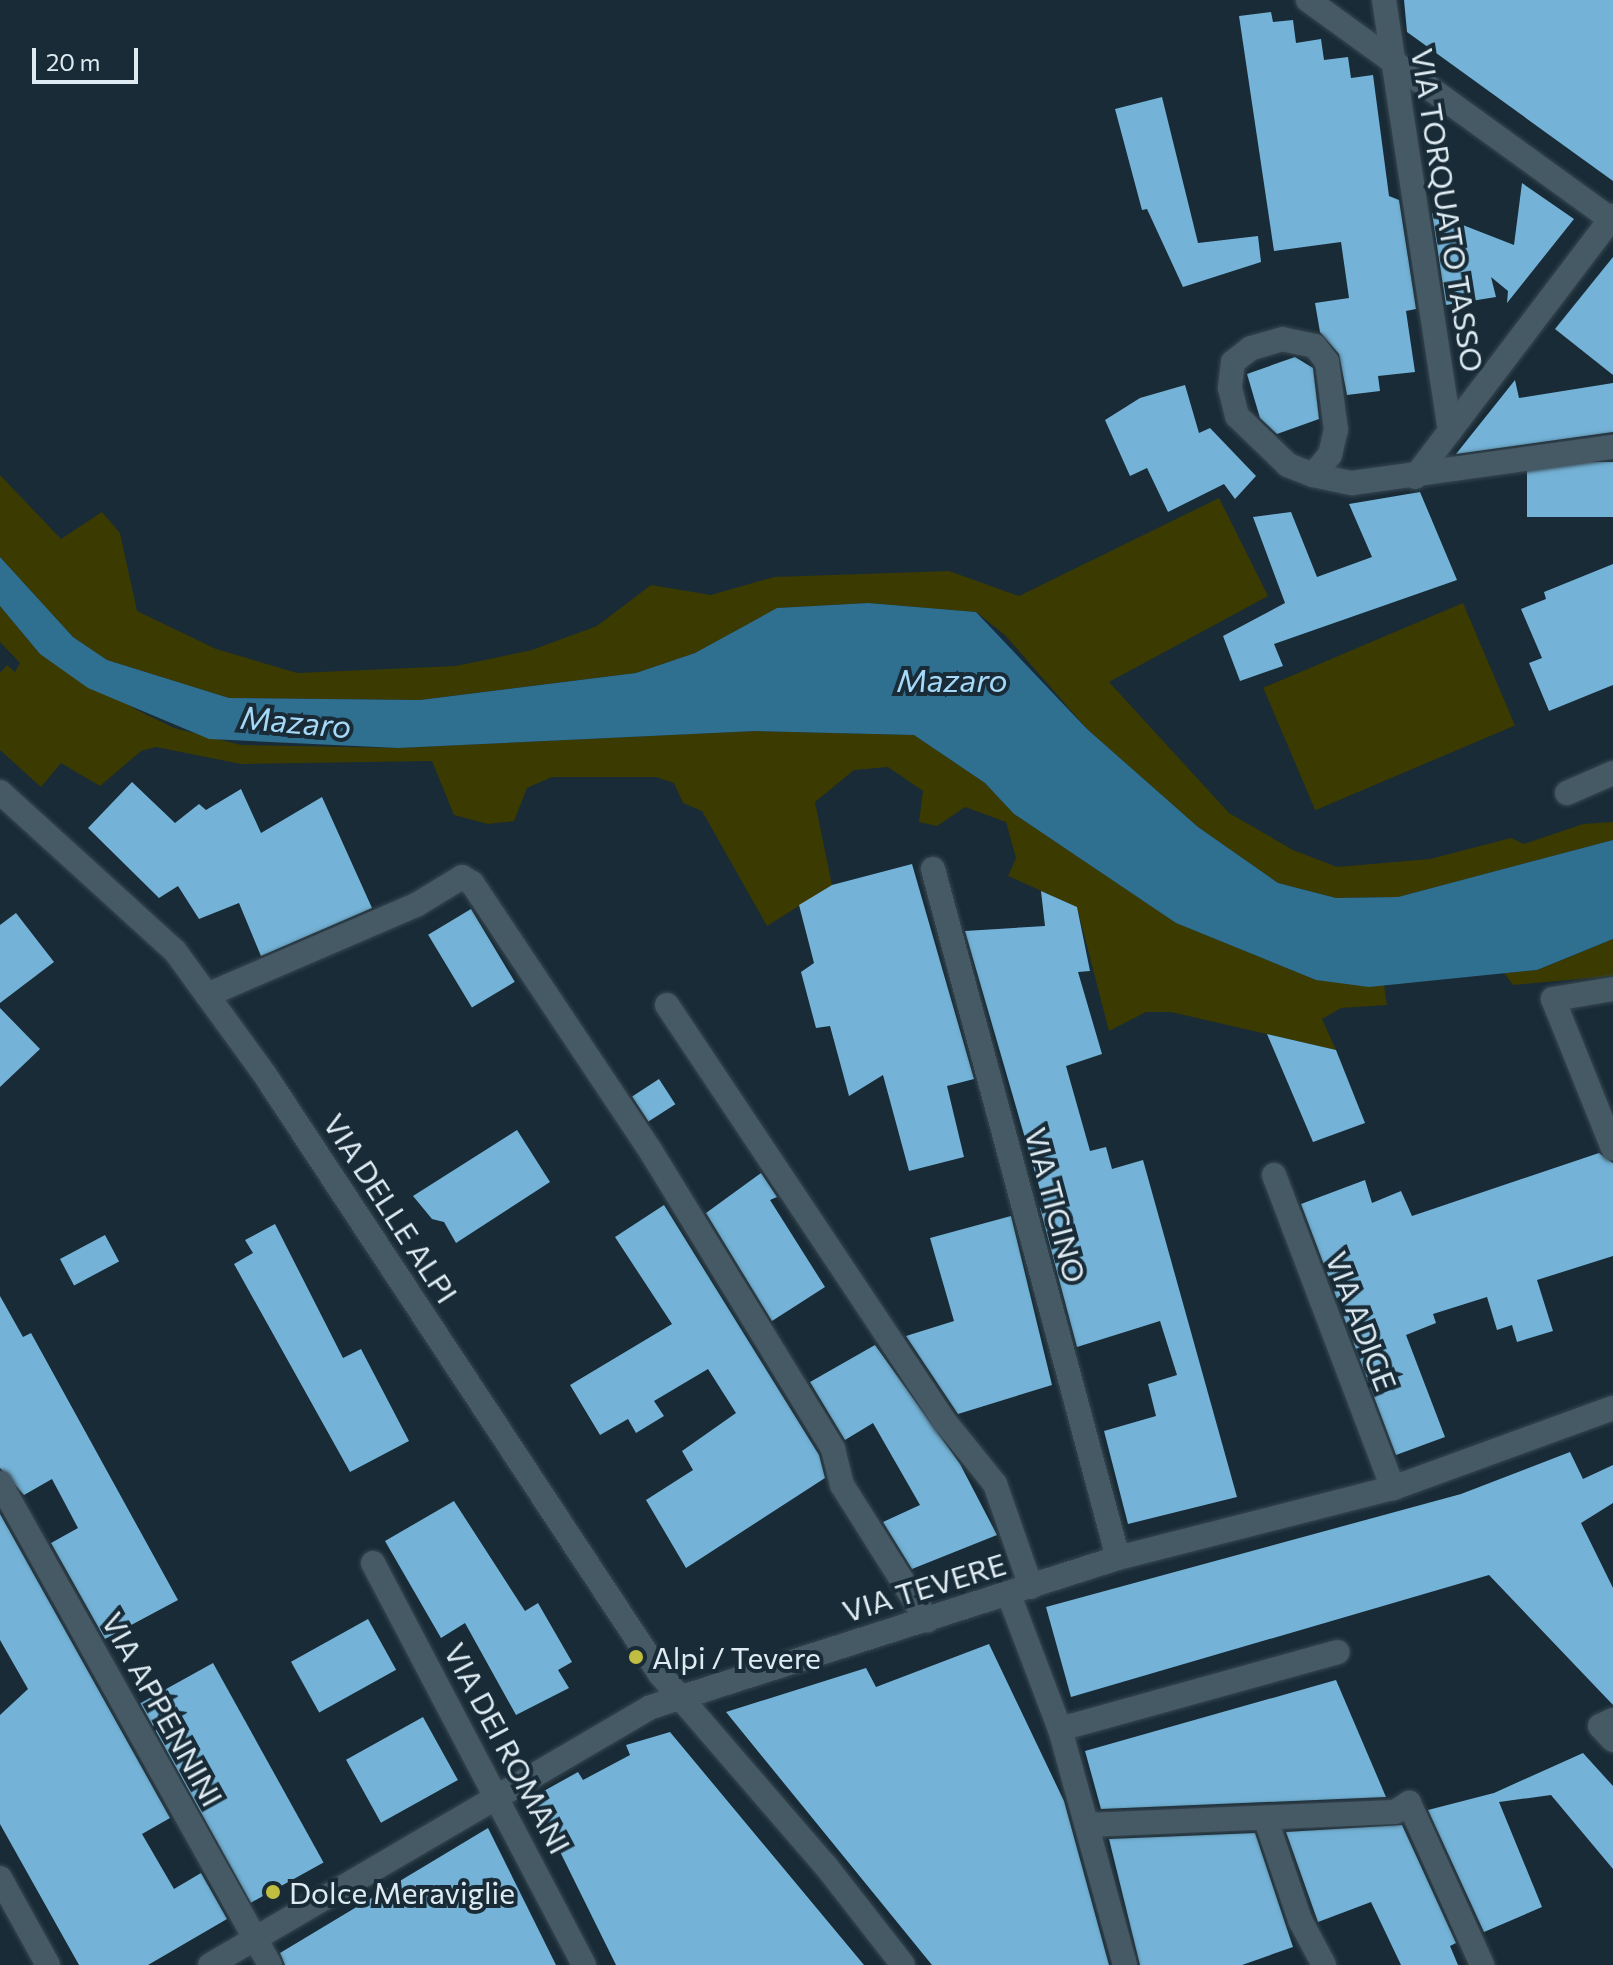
<!DOCTYPE html>
<style>
body{margin:0}
#map{position:relative;width:1613px;height:1965px;overflow:hidden;background:#182b36;font-family:Commissioner,sans-serif}
div>[style]{position:absolute}
[style*='--x']{left:calc(var(--x)*1px);top:calc(var(--y)*1px);width:calc(var(--w)*1px);rotate:calc(var(--a)*1deg)}
.green>*{inset:0;background:#3b3a00;transform-origin:0 0}
.water>*{inset:0;background:#2f6f90}
.building>*{inset:0;background:#74b3d7;transform-origin:0 0}
.roads{filter:drop-shadow(0 0 2px #384750) drop-shadow(0 0 2px #384750)}
.minor>*{height:24px;margin:-12px;padding:0 12px;transform-origin:12px;border-radius:12px;background:#465a66}
.dots>*{width:22px;height:22px;translate:-50% -50%;box-sizing:border-box;border:4px solid #182b36;border-radius:50%}
span{translate:-50% -50%;white-space:nowrap;text-align:center;line-height:1.15;-webkit-text-stroke:8px #182b36;paint-order:stroke}
.street-label{font-size:30px;color:#dfebf2}
.poi-label{font-size:30px;color:#dfebf2}
.left{translate:0 -50%;text-align:left}
.water-label{font-size:32px;color:#a6d9f8;font-style:italic}
.scale{position:absolute;left:32px;top:48px;width:106px;height:36px;box-sizing:border-box;border:4px solid #dfebf2;border-top:0;padding-left:10px;font-size:24px;line-height:28px;white-space:nowrap;color:#dfebf2;-webkit-text-stroke:6px #182b36;paint-order:stroke}
</style>
<div id="map">
<div class="green">
<div style="clip-path:polygon(0 475px,61px 539px,102px 512px,120px 533px,137px 611px,216px 649px,297px 673px,456px 666px,532px 650px,597px 626px,651px 585px,711px 595px,774px 577px,949px 571px,1019px 596px,1219px 498px,1268px 596px,1109px 682px,1229px 813px,1293px 850px,1337px 867px,1430px 859px,1511px 838px,1524px 844px,1583px 824px,1613px 822px,1613px 840px,1398px 897px,1336px 898px,1278px 883px,1198px 827px,1087px 729px,1005px 635px,976px 612px,868px 603px,778px 608px,695px 653px,636px 673px,420px 700px,229px 698px,107px 660px,73px 637px,0 557px)"></div>
<div style="left:1463px;top:603px;width:133px;height:217px;rotate:67deg"></div>
<div style="clip-path:polygon(0 606px,40px 654px,137px 710px,174px 728px,241px 745px,398px 748px,756px 731px,914px 735px,985px 783px,1014px 814px,1176px 923px,1316px 980px,1384px 985px,1387px 1005px,1341px 1008px,1322px 1019px,1336px 1050px,1171px 1012px,1146px 1012px,1109px 1031px,1077px 907px,1008px 876px,1016px 858px,1006px 822px,965px 807px,937px 826px,919px 822px,923px 791px,888px 767px,854px 770px,815px 802px,832px 885px,767px 926px,702px 811px,683px 803px,674px 783px,656px 777px,552px 777px,527px 788px,514px 821px,488px 824px,454px 815px,432px 761px,241px 764px,156px 747px,141px 751px,100px 786px,61px 763px,41px 787px,0 750px,0 673px,7px 665px,15px 672px,20px 663px,0 642px)"></div>
<div style="clip-path:polygon(1613px 939px,1613px 976px,1513px 985px,1504px 973px,1537px 970px)"></div>
</div>
<div class="water">
<div style="clip-path:polygon(0 557px,73px 637px,107px 660px,229px 698px,420px 700px,636px 673px,695px 653px,777px 608px,868px 603px,976px 612px,1087px 729px,1198px 827px,1278px 883px,1336px 898px,1398px 897px,1613px 840px,1613px 939px,1537px 970px,1369px 987px,1316px 980px,1176px 923px,1014px 814px,985px 783px,914px 735px,756px 731px,398px 748px,209px 739px,88px 688px,40px 654px,0 606px)"></div>
</div>
<div class="building">
<div style="clip-path:polygon(1404px 0,1613px 0,1613px 181px,1407px 32px)"></div>
<div style="clip-path:polygon(1271px 12px,1273px 22px,1293px 20px,1296px 43px,1321px 39px,1324px 60px,1348px 57px,1351px 78px,1373px 75px,1389px 196px,1399px 200px,1416px 309px,1406px 311px,1415px 372px,1378px 376px,1380px 391px,1347px 395px,1339px 354px,1320px 332px,1315px 303px,1349px 298px,1341px 242px,1274px 251px,1239px 16px)"></div>
<div style="clip-path:polygon(1162px 97px,1198px 243px,1258px 236px,1261px 262px,1183px 287px,1147px 209px,1142px 210px,1115px 109px)"></div>
<div style="clip-path:polygon(1522px 183px,1574px 219px,1507px 303px,1508px 291px,1491px 277px,1496px 297px,1446px 305px,1432px 213px,1514px 245px)"></div>
<div style="clip-path:polygon(1613px 257px,1613px 375px,1555px 329px)"></div>
<div style="clip-path:polygon(1295px 357px,1313px 368px,1319px 419px,1277px 434px,1260px 418px,1247px 374px)"></div>
<div style="clip-path:polygon(1515px 380px,1519px 398px,1613px 383px,1613px 432px,1456px 454px)"></div>
<div style="clip-path:polygon(1185px 385px,1199px 433px,1210px 428px,1256px 476px,1235px 499px,1224px 484px,1168px 512px,1147px 468px,1130px 476px,1105px 420px,1140px 398px)"></div>
<div style="left:1613px;top:462px;width:55px;height:86px;rotate:90deg"></div>
<div style="clip-path:polygon(1420px 492px,1457px 580px,1274px 644px,1283px 666px,1240px 681px,1223px 636px,1285px 603px,1253px 517px,1291px 512px,1317px 577px,1372px 557px,1349px 504px)"></div>
<div style="clip-path:polygon(1613px 564px,1613px 685px,1549px 711px,1529px 663px,1542px 658px,1521px 609px,1546px 599px,1544px 592px)"></div>
<div style="clip-path:polygon(132px 782px,175px 823px,199px 804px,206px 810px,241px 789px,261px 833px,322px 797px,372px 908px,261px 956px,239px 903px,199px 919px,178px 886px,159px 898px,88px 828px)"></div>
<div style="clip-path:polygon(912px 864px,974px 1079px,947px 1086px,964px 1157px,909px 1171px,883px 1075px,849px 1096px,830px 1026px,816px 1028px,801px 972px,814px 963px,799px 905px,832px 885px)"></div>
<div style="clip-path:polygon(1041px 891px,1077px 907px,1090px 971px,1078px 972px,1102px 1054px,1066px 1066px,1090px 1151px,1106px 1147px,1112px 1169px,1143px 1160px,1237px 1497px,1128px 1524px,1104px 1431px,1156px 1416px,1148px 1384px,1177px 1375px,1160px 1321px,1077px 1347px,1040px 1208px,1045px 1207px,965px 931px,1045px 926px)"></div>
<div style="left:471px;top:909px;width:85px;height:50px;rotate:59deg"></div>
<div style="clip-path:polygon(16px 913px,54px 962px,0 1003px,0 925px)"></div>
<div style="clip-path:polygon(0 1008px,40px 1049px,0 1087px)"></div>
<div style="clip-path:polygon(1267px 1034px,1336px 1050px,1365px 1123px,1313px 1142px)"></div>
<div style="left:659px;top:1079px;width:30px;height:32px;rotate:57deg"></div>
<div style="clip-path:polygon(517px 1130px,550px 1182px,456px 1243px,444px 1222px,432px 1219px,413px 1196px)"></div>
<div style="clip-path:polygon(1599px 1153px,1613px 1163px,1613px 1256px,1537px 1280px,1553px 1331px,1517px 1342px,1512px 1325px,1497px 1330px,1487px 1297px,1433px 1314px,1436px 1323px,1406px 1335px,1445px 1437px,1396px 1455px,1301px 1204px,1365px 1180px,1372px 1203px,1401px 1191px,1412px 1216px)"></div>
<div style="clip-path:polygon(761px 1173px,777px 1197px,770px 1200px,825px 1287px,772px 1321px,706px 1213px)"></div>
<div style="clip-path:polygon(664px 1205px,819px 1455px,825px 1478px,686px 1568px,646px 1500px,693px 1470px,682px 1451px,736px 1413px,708px 1369px,654px 1401px,664px 1416px,636px 1433px,628px 1419px,600px 1435px,570px 1385px,672px 1324px,615px 1237px)"></div>
<div style="clip-path:polygon(1011px 1216px,1052px 1385px,958px 1414px,906px 1336px,954px 1321px,930px 1238px)"></div>
<div style="clip-path:polygon(275px 1224px,343px 1358px,361px 1349px,409px 1441px,350px 1472px,234px 1264px,253px 1253px,245px 1240px)"></div>
<div style="left:105px;top:1235px;width:30px;height:51px;rotate:62deg"></div>
<div style="clip-path:polygon(0 1296px,23px 1337px,31px 1333px,178px 1600px,105px 1639px,51px 1543px,78px 1528px,52px 1479px,24px 1495px,0 1468px)"></div>
<div style="clip-path:polygon(875px 1345px,960px 1464px,997px 1535px,912px 1569px,883px 1522px,920px 1505px,873px 1423px,845px 1440px,810px 1382px)"></div>
<div style="clip-path:polygon(1570px 1452px,1583px 1479px,1613px 1465px,1613px 1503px,1581px 1523px,1613px 1588px,1613px 1705px,1489px 1575px,1071px 1697px,1046px 1607px,1461px 1494px)"></div>
<div style="clip-path:polygon(454px 1501px,525px 1611px,538px 1603px,572px 1662px,558px 1670px,569px 1688px,516px 1715px,465px 1623px,441px 1638px,385px 1541px)"></div>
<div style="clip-path:polygon(0 1514px,170px 1818px,142px 1834px,174px 1889px,201px 1873px,227px 1919px,148px 1965px,79px 1965px,0 1824px,0 1715px,28px 1689px,0 1640px)"></div>
<div style="left:368px;top:1619px;width:58px;height:88px;rotate:61deg"></div>
<div style="clip-path:polygon(989px 1644px,1064px 1801px,1109px 1965px,932px 1965px,726px 1712px,866px 1668px,876px 1687px)"></div>
<div style="left:213px;top:1663px;width:228px;height:83px;rotate:61deg"></div>
<div style="clip-path:polygon(1336px 1680px,1386px 1797px,1101px 1809px,1085px 1751px)"></div>
<div style="left:423px;top:1717px;width:72px;height:88px;rotate:61deg"></div>
<div style="clip-path:polygon(670px 1732px,864px 1965px,616px 1965px,533px 1797px,578px 1772px,583px 1780px,630px 1755px,626px 1745px)"></div>
<div style="clip-path:polygon(1583px 1753px,1613px 1786px,1613px 1869px,1551px 1795px,1499px 1802px,1542px 1907px,1484px 1932px,1428px 1810px,1494px 1793px)"></div>
<div style="clip-path:polygon(1402px 1825px,1456px 1943px,1450px 1946px,1458px 1965px,1401px 1965px,1371px 1902px,1318px 1922px,1286px 1832px)"></div>
<div style="clip-path:polygon(488px 1828px,556px 1965px,285px 1965px,280px 1953px)"></div>
<div style="clip-path:polygon(1255px 1833px,1293px 1947px,1242px 1965px,1140px 1965px,1109px 1839px)"></div>
</div>
<div class="roads">
<div class="minor">
<div style="--x:1308;--y:0;--w:377;--a:35.9"></div>
<div style="--x:1384;--y:0;--w:436;--a:81.3"></div>
<div style="--x:1313;--y:475;--w:26;--a:-50"></div>
<div style="--x:1330;--y:455;--w:26;--a:-77"></div>
<div style="--x:1336;--y:430;--w:69;--a:-97.5"></div>
<div style="--x:1327;--y:362;--w:20;--a:-127"></div>
<div style="--x:1315;--y:346;--w:33;--a:-168"></div>
<div style="--x:1283;--y:339;--w:33;--a:164"></div>
<div style="--x:1251;--y:348;--w:23;--a:142"></div>
<div style="--x:1233;--y:362;--w:26;--a:97"></div>
<div style="--x:1230;--y:388;--w:29;--a:76"></div>
<div style="--x:1237;--y:416;--w:71;--a:43.9"></div>
<div style="--x:1288;--y:465;--w:27;--a:22"></div>
<div style="--x:1313;--y:475;--w:40;--a:12"></div>
<div style="--x:1352;--y:483;--w:263;--a:-7.9"></div>
<div style="--x:1415;--y:477;--w:328;--a:-52.8"></div>
<div style="--x:0;--y:792;--w:236;--a:42.3"></div>
<div style="--x:175;--y:951;--w:153;--a:54"></div>
<div style="--x:265;--y:1075;--w:718;--a:56.6"></div>
<div style="--x:660;--y:1674;--w:254;--a:49.2"></div>
<div style="--x:826;--y:1866;--w:125;--a:52.1"></div>
<div style="--x:1567;--y:793;--w:50;--a:-23.5"></div>
<div style="--x:933;--y:869;--w:713;--a:74.97"></div>
<div style="--x:1613;--y:989;--w:61;--a:170.5"></div>
<div style="--x:1553;--y:999;--w:161;--a:68.1"></div>
<div style="--x:207;--y:995;--w:228;--a:-23.3"></div>
<div style="--x:416;--y:905;--w:54;--a:-31.3"></div>
<div style="--x:462;--y:877;--w:12;--a:31"></div>
<div style="--x:472;--y:883;--w:321;--a:56.3"></div>
<div style="--x:650;--y:1150;--w:351;--a:58.5"></div>
<div style="--x:833;--y:1449;--w:37;--a:76"></div>
<div style="--x:842;--y:1485;--w:160;--a:57.8"></div>
<div style="--x:667;--y:1005;--w:501;--a:56.31"></div>
<div style="--x:945;--y:1422;--w:80;--a:51.1"></div>
<div style="--x:995;--y:1484;--w:109;--a:70.7"></div>
<div style="--x:1274;--y:1175;--w:335;--a:69.2"></div>
<div style="--x:0;--y:1483;--w:552;--a:60.74"></div>
<div style="--x:373;--y:1563;--w:454;--a:62.3"></div>
<div style="--x:1009;--y:1595;--w:143;--a:69.2"></div>
<div style="--x:1060;--y:1729;--w:245;--a:74.6"></div>
<div style="--x:1613;--y:1720;--w:14;--a:155"></div>
<div style="--x:1600;--y:1726;--w:19;--a:47"></div>
<div style="--x:1060;--y:1729;--w:288;--a:-15.5"></div>
<div style="--x:1266;--y:1820;--w:106;--a:71.2"></div>
<div style="--x:1300;--y:1920;--w:51;--a:61.9"></div>
<div style="--x:1087;--y:1825;--w:308;--a:-2.4"></div>
<div style="--x:1395;--y:1812;--w:17;--a:-33"></div>
<div style="--x:1409;--y:1803;--w:178;--a:65.7"></div>
<div style="--x:0;--y:1878;--w:99;--a:61.1"></div>
<div style="--x:210;--y:1965;--w:511;--a:-30.33"></div>
<div style="--x:651;--y:1707;--w:490;--a:-17.7"></div>
<div style="--x:1118;--y:1558;--w:284;--a:-14.3"></div>
<div style="--x:1393;--y:1488;--w:234;--a:-20"></div>
</div>
</div>
<div class="dots">
<div style="left:636px;top:1657px;background:#c0be41"></div>
<div style="left:273px;top:1892px;background:#c0be41"></div>
</div>
<div class="street-label">
<span style="left:1448px;top:210px;rotate:81deg">VIA TORQUATO TASSO</span>
<span style="left:1056px;top:1205px;rotate:75deg">VIA TICINO</span>
<span style="left:391px;top:1208px;rotate:57deg">VIA DELLE ALPI</span>
<span style="left:1362px;top:1321px;rotate:69deg">VIA ADIGE</span>
<span style="left:924px;top:1587px;rotate:-17deg">VIA TEVERE</span>
<span style="left:163px;top:1709px;rotate:61deg">VIA APPENNINI</span>
<span style="left:508px;top:1748px;rotate:62deg">VIA DEI ROMANI</span>
</div>
<div class="poi-label">
<span class="left" style="left:652px;top:1657px">Alpi / Tevere</span>
<span class="left" style="left:289px;top:1892px">Dolce Meraviglie</span>
</div>
<div class="water-label">
<span style="left:952px;top:679px">Mazaro</span>
<span style="left:296px;top:721px;rotate:5deg">Mazaro</span>
</div>
<div class="scale">20 m</div>
</div>
